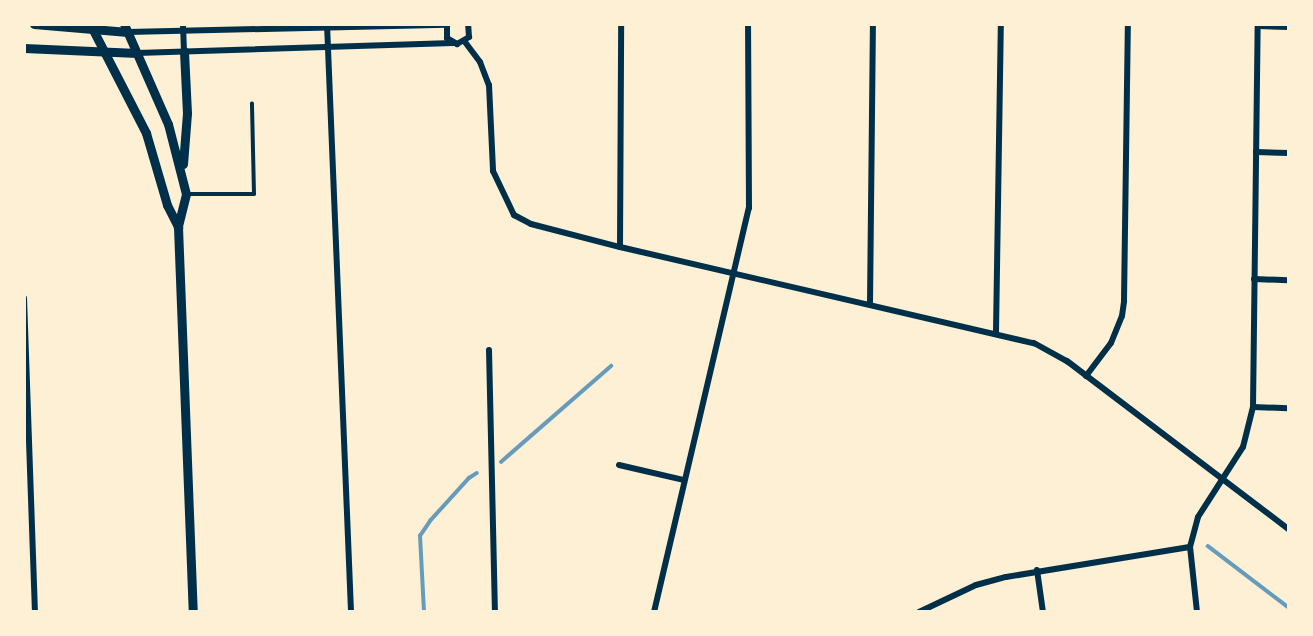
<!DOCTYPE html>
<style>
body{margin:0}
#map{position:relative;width:1313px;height:636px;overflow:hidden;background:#fdf0d5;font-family:"Open Sans",sans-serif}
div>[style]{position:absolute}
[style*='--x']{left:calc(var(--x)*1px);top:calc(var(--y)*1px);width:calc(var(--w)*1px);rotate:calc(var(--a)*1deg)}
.stream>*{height:3.5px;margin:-1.75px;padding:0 1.75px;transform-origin:1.75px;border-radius:1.75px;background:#669bbc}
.service>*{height:3.5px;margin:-1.75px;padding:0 1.75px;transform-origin:1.75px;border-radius:1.75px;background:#003049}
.minor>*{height:6px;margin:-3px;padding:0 3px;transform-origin:3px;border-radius:3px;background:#003049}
.secondary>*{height:9px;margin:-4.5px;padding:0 4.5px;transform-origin:4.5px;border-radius:4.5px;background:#003049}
span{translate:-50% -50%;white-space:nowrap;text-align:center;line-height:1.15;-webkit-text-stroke:5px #fdf0d5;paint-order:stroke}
.frame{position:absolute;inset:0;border:26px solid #fdf0d5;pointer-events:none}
</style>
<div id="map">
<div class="stream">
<div style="--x:501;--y:462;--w:146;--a:-41.1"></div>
<div style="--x:1208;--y:546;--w:101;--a:37.3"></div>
<div style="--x:424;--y:612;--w:76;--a:-93"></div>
<div style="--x:420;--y:536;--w:18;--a:-56"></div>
<div style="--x:430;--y:521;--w:58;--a:-47.8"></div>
<div style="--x:469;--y:478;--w:9;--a:-32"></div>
</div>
<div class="service">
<div style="--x:188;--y:194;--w:66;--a:0"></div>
<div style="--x:254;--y:194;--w:90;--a:-91.3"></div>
</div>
<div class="minor">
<div style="--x:183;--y:24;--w:27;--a:88"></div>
<div style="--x:327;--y:24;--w:588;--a:87.66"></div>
<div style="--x:447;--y:24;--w:14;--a:90"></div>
<div style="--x:447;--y:38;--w:12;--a:31"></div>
<div style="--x:457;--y:44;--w:14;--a:-30"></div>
<div style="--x:469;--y:37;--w:13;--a:-94"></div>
<div style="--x:1258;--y:26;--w:30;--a:2"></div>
<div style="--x:128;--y:32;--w:319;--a:-1.3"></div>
<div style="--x:465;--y:42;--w:25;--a:53"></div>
<div style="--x:480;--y:62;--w:25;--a:69"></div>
<div style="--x:489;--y:85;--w:86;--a:87.3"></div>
<div style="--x:493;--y:171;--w:49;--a:64.5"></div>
<div style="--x:514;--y:215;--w:19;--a:28"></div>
<div style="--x:531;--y:224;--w:92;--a:14.5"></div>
<div style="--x:620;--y:247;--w:425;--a:13.1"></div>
<div style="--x:1034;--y:343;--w:38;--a:29"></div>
<div style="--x:1067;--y:361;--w:278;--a:37.2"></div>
<div style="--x:137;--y:53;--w:316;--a:-1.8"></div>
<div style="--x:1256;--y:152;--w:32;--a:2"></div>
<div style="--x:620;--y:247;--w:223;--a:-89.7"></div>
<div style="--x:1254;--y:279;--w:34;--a:2"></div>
<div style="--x:24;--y:298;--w:314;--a:88"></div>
<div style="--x:870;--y:304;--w:280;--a:-89.4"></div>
<div style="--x:996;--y:332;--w:308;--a:-89.1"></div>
<div style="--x:489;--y:350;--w:262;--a:88.7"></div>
<div style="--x:1086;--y:376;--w:41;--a:-52.9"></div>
<div style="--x:1111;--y:343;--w:29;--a:-68"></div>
<div style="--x:1122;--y:316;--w:15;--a:-82"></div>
<div style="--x:1124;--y:301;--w:277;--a:-89.2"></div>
<div style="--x:1253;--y:407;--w:35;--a:2"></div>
<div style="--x:619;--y:465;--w:67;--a:13"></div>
<div style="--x:1037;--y:570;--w:42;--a:81.9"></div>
<div style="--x:654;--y:612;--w:415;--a:-76.8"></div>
<div style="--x:749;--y:208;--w:184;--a:-90.3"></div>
<div style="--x:919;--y:612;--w:63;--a:-25.3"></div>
<div style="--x:976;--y:585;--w:31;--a:-15"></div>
<div style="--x:1006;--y:577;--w:186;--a:-9.3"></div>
<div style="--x:1197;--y:612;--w:65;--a:-96.1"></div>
<div style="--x:1190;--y:547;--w:31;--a:-75"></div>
<div style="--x:1198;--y:517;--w:83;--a:-57.3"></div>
<div style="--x:1243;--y:447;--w:41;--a:-76"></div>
<div style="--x:1253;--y:407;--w:383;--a:-89.3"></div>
</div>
<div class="secondary">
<div style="--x:34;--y:24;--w:94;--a:4.9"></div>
<div style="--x:90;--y:24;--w:123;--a:62.8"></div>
<div style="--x:146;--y:133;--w:75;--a:73.7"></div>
<div style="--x:167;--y:205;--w:25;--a:63"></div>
<div style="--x:124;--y:24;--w:109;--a:66.3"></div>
<div style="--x:168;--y:124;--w:72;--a:75.6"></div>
<div style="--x:186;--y:194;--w:34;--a:104"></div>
<div style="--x:178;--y:227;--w:385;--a:87.8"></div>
<div style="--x:24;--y:48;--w:113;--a:2.5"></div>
<div style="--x:183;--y:164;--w:51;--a:-85.5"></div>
<div style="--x:187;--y:113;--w:62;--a:-92.8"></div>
</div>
<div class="frame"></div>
</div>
